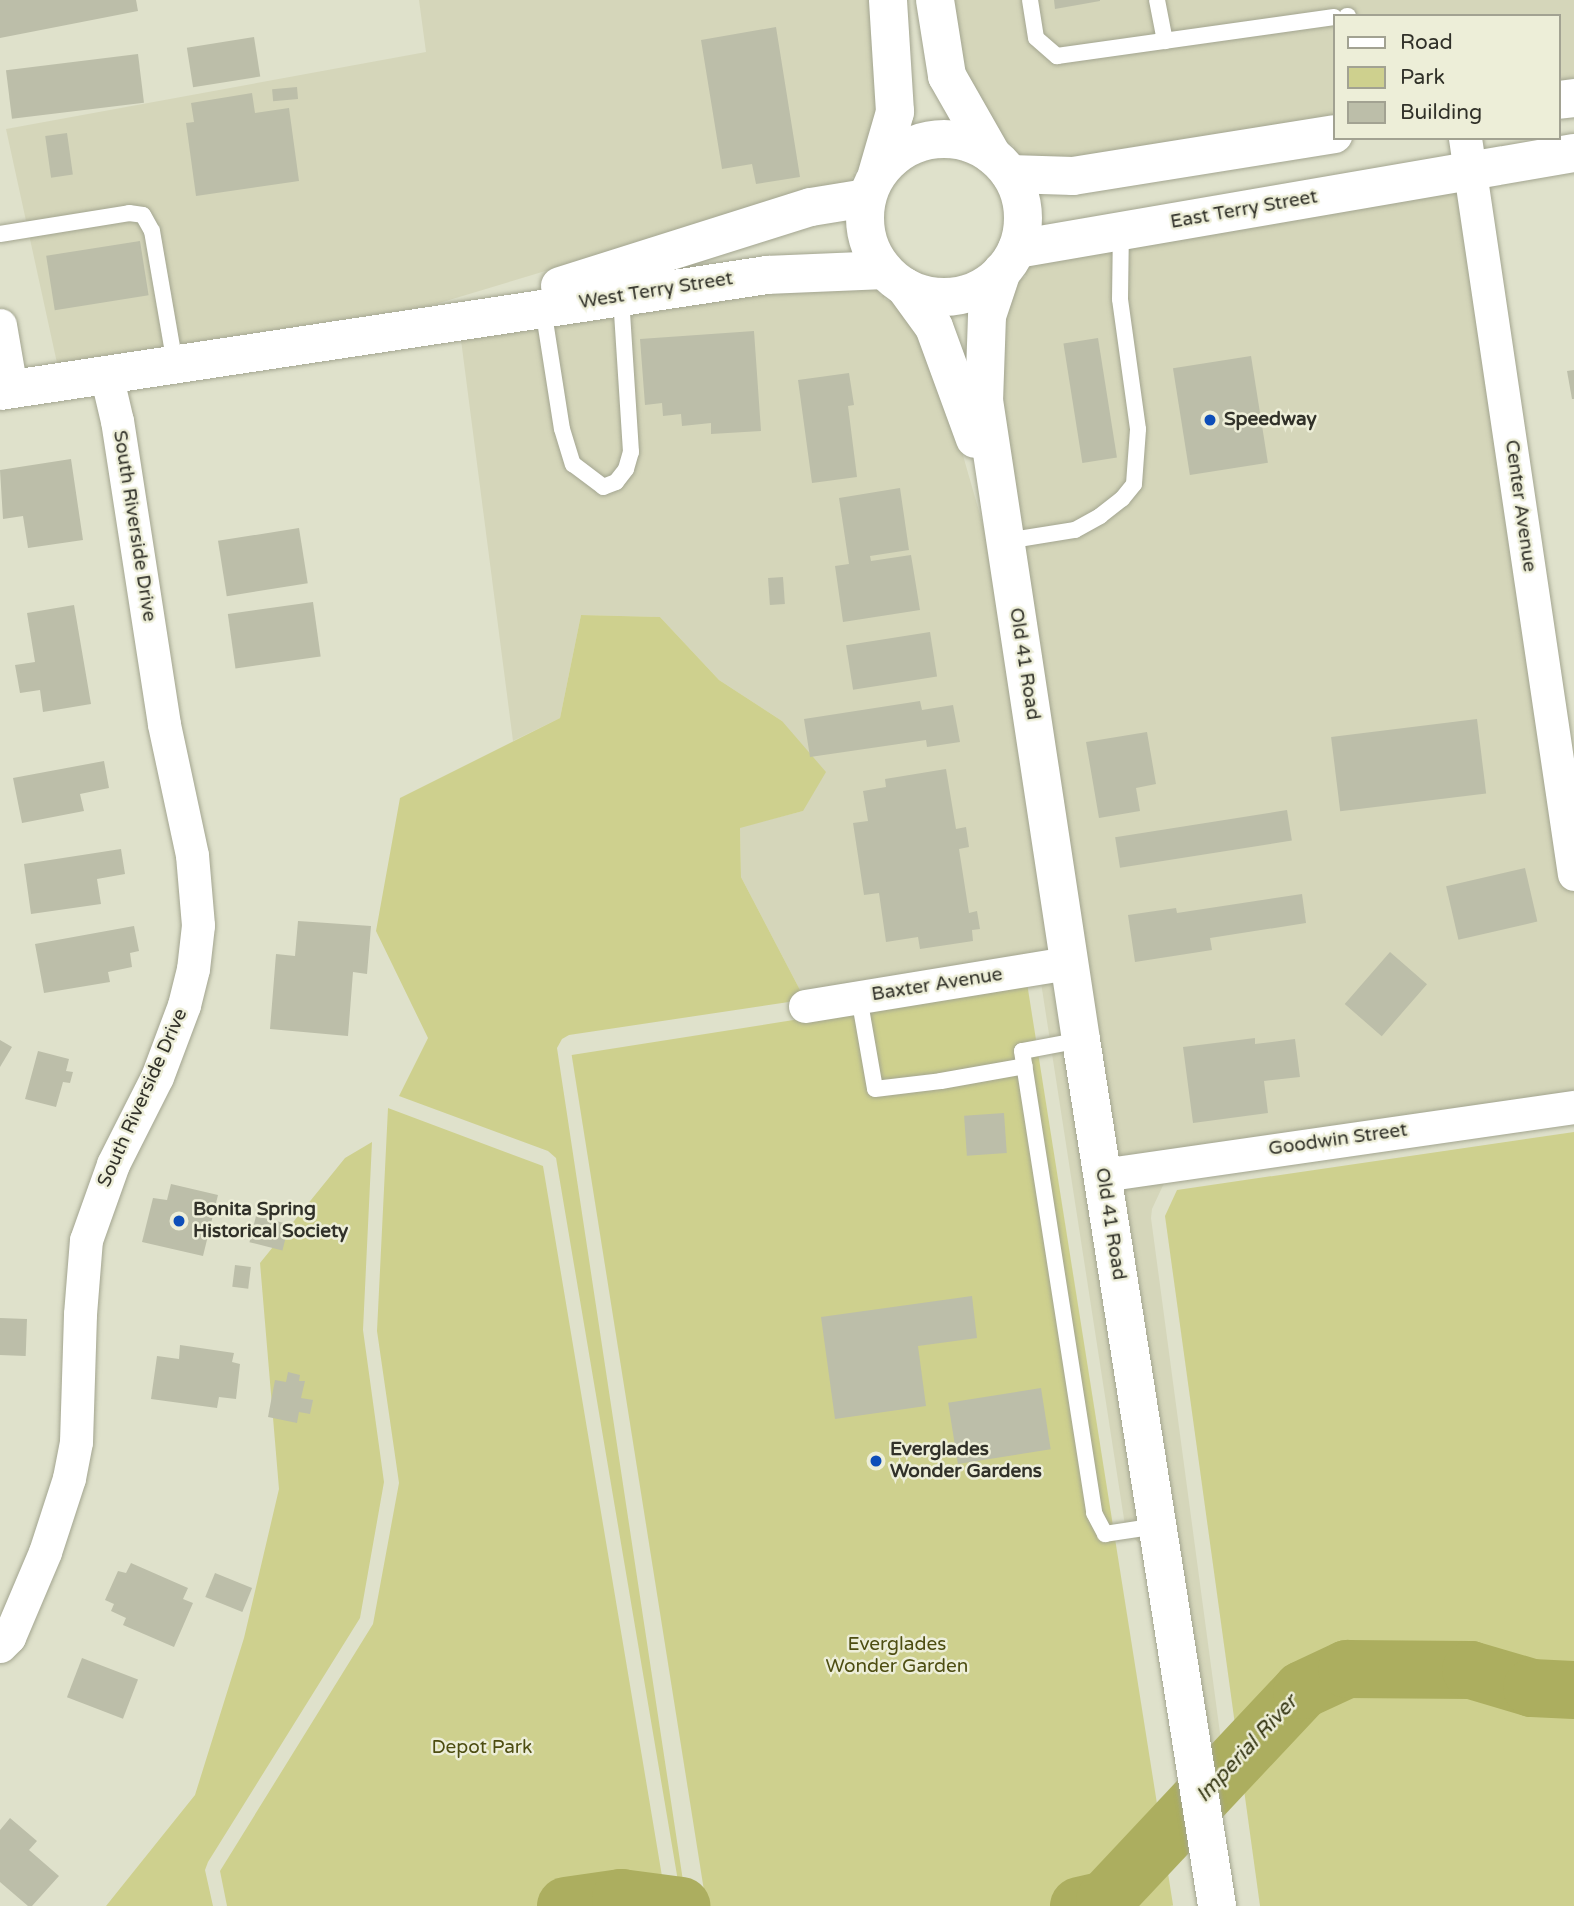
<!DOCTYPE html>
<style>
body{margin:0}
#map{position:relative;width:1574px;height:1906px;overflow:hidden;background:#dfe1cb;font-family:"Varela Round",sans-serif}
div>[style]{position:absolute}
[style*='--x']{left:calc(var(--x)*1px);top:calc(var(--y)*1px);width:calc(var(--w)*1px);rotate:calc(var(--a)*1deg)}
.built>*{inset:0;background:#d5d6ba}
.green>*{inset:0;background:#ced08e;transform-origin:0 0}
.river>*{height:58px;margin:-29px;padding:0 29px;transform-origin:29px;border-radius:29px;background:#acae5f}
.building>*{inset:0;background:#bcbea9;transform-origin:0 0}
.roads{filter:drop-shadow(0 0 2px #a3a590) drop-shadow(0 0 2px #a3a590)}
.lane>*{height:16px;margin:-8px;padding:0 8px;transform-origin:8px;border-radius:8px;background:#fff}
.street>*{height:33px;margin:-16.5px;padding:0 16.5px;transform-origin:16.5px;border-radius:16.5px;background:#fff}
.secondary>*{height:38px;margin:-19px;padding:0 19px;transform-origin:19px;border-radius:19px;background:#fff}
.secondary>.ring{margin:-19px;padding:0;box-sizing:content-box;background:none;border:38px solid #fff;border-radius:50%}
.dots>*{width:19px;height:19px;translate:-50% -50%;box-sizing:border-box;border:4px solid #edeed8;border-radius:50%}
span{translate:-50% -50%;white-space:nowrap;text-align:center;line-height:1.15;-webkit-text-stroke:5px #edeed8;paint-order:stroke}
.street-label{font-size:19px;color:#313129}
.poi-label{font-size:19px;color:#313129;font-weight:700}
.left{translate:0 -50%;text-align:left}
.park-label{font-size:19px;color:#4d4d11}
.water-label{font-size:21px;color:#333411;font-style:italic}
.legend{position:absolute;left:1333px;top:14px;width:228px;height:126px;box-sizing:border-box;background:#edeed8;border:2px solid #a2a292;margin:0;padding:9px 12px;list-style:none;font-size:21px;color:#313129}
.legend li{display:flex;align-items:center;gap:14px;height:35px}
.legend b{width:35px;border:2px solid #a2a292}
</style>
<div id="map">
<div class="built">
<div style="clip-path:polygon(419px 0,871px 0,878px 109px,862px 164px,854px 173px,857px 177px,852px 177px,851px 182px,806px 188px,688px 228px,426px 307px,57px 363px,6px 129px,426px 52px)"></div>
<div style="clip-path:polygon(953px 0,1574px 0,1574px 78px,1558px 81px,1558px 16px,1334px 16px,1334px 115px,1071px 157px,1016px 155px,1012px 151px,1014px 146px,1003px 141px,963px 69px)"></div>
<div style="clip-path:polygon(1471px 189px,1574px 796px,1574px 1115px,1166px 1179px,1152px 1209px,1151px 1218px,1224px 1763px,1215px 1775px,1118px 1173px,1001px 400px,1004px 320px,1016px 283px,1026px 276px,1023px 271px,1026px 266px)"></div>
<div style="clip-path:polygon(876px 289px,881px 296px,885px 294px,884px 299px,895px 303px,920px 337px,958px 438px,989px 546px,1146px 1549px,1126px 1532px,1040px 976px,800px 990px,741px 877px,740px 827px,803px 811px,782px 721px,719px 680px,660px 617px,581px 615px,560px 718px,513px 741px,461px 340px,769px 293px)"></div>
</div>
<div class="green">
<div style="clip-path:polygon(581px 615px,660px 617px,719px 680px,782px 721px,826px 772px,803px 811px,740px 828px,741px 877px,800px 990px,822px 997px,569px 1035px,562px 1039px,557px 1048px,685px 1894px,680px 1893px,556px 1158px,548px 1151px,399px 1096px,428px 1038px,376px 931px,400px 798px,560px 718px)"></div>
<div style="left:1027px;top:983px;width:934px;height:461px;rotate:81deg"></div>
<div style="clip-path:polygon(388px 1108px,543px 1166px,667px 1906px,227px 1906px,220px 1871px,373px 1624px,399px 1483px,377px 1331px)"></div>
<div style="clip-path:polygon(1574px 1132px,1574px 1906px,1260px 1906px,1165px 1216px,1177px 1190px)"></div>
<div style="clip-path:polygon(372px 1142px,363px 1330px,384px 1482px,360px 1618px,208px 1862px,205px 1870px,213px 1906px,106px 1906px,195px 1795px,244px 1638px,279px 1489px,260px 1263px,345px 1158px)"></div>
</div>
<div class="river">
<div style="--x:566;--y:1906;--w:56;--a:-8.3"></div>
<div style="--x:621;--y:1898;--w:61;--a:7.6"></div>
<div style="--x:1079;--y:1906;--w:27;--a:-13"></div>
<div style="--x:1105;--y:1900;--w:288;--a:-46.8"></div>
<div style="--x:1302;--y:1690;--w:50;--a:-25"></div>
<div style="--x:1347;--y:1669;--w:124;--a:0.5"></div>
<div style="--x:1471;--y:1670;--w:64;--a:16.4"></div>
<div style="--x:1532;--y:1688;--w:42;--a:2.7"></div>
</div>
<div class="building">
<div style="clip-path:polygon(0 0,136px 0,138px 11px,0 38px)"></div>
<div style="clip-path:polygon(1054px 0,1100px 0,1100px 1px,1055px 9px)"></div>
<div style="clip-path:polygon(776px 27px,800px 177px,756px 184px,752px 164px,722px 169px,701px 40px)"></div>
<div style="left:254px;top:37px;width:40px;height:68px;rotate:81deg"></div>
<div style="left:138px;top:54px;width:49px;height:133px;rotate:83deg"></div>
<div style="left:297px;top:87px;width:12px;height:25px;rotate:85deg"></div>
<div style="clip-path:polygon(252px 93px,255px 113px,289px 108px,299px 181px,196px 196px,186px 123px,194px 122px,191px 103px)"></div>
<div style="left:67px;top:133px;width:42px;height:22px;rotate:82deg"></div>
<div style="left:140px;top:241px;width:55px;height:95px;rotate:81deg"></div>
<div style="clip-path:polygon(754px 331px,761px 431px,711px 434px,711px 423px,682px 426px,681px 414px,663px 416px,662px 403px,645px 405px,640px 339px)"></div>
<div style="left:1098px;top:338px;width:121px;height:35px;rotate:81deg"></div>
<div style="left:1251px;top:356px;width:108px;height:79px;rotate:81deg"></div>
<div style="clip-path:polygon(1574px 370px,1574px 399px,1572px 399px,1567px 371px)"></div>
<div style="clip-path:polygon(849px 373px,854px 405px,848px 406px,857px 477px,812px 483px,798px 380px)"></div>
<div style="clip-path:polygon(71px 459px,83px 540px,28px 548px,23px 516px,3px 519px,0 470px)"></div>
<div style="clip-path:polygon(900px 488px,909px 550px,870px 556px,871px 561px,911px 555px,920px 610px,843px 622px,835px 566px,849px 564px,839px 498px)"></div>
<div style="left:299px;top:528px;width:56px;height:82px;rotate:81deg"></div>
<div style="left:783px;top:577px;width:27px;height:15px;rotate:86deg"></div>
<div style="left:313px;top:602px;width:55px;height:86px;rotate:82deg"></div>
<div style="clip-path:polygon(74px 605px,91px 704px,43px 712px,40px 690px,20px 693px,15px 665px,35px 662px,27px 613px)"></div>
<div style="left:930px;top:632px;width:45px;height:85px;rotate:81deg"></div>
<div style="clip-path:polygon(920px 701px,922px 710px,953px 705px,960px 742px,927px 747px,926px 740px,810px 757px,804px 719px)"></div>
<div style="left:1477px;top:719px;width:75px;height:147px;rotate:83deg"></div>
<div style="clip-path:polygon(1147px 732px,1156px 784px,1136px 788px,1140px 811px,1099px 818px,1086px 742px)"></div>
<div style="clip-path:polygon(104px 761px,109px 788px,80px 794px,84px 811px,22px 823px,13px 778px)"></div>
<div style="clip-path:polygon(946px 769px,956px 829px,966px 827px,969px 847px,959px 849px,969px 913px,977px 911px,980px 929px,972px 930px,973px 941px,920px 949px,918px 937px,886px 942px,879px 893px,864px 895px,853px 823px,868px 821px,863px 791px,886px 787px,885px 779px)"></div>
<div style="left:1287px;top:810px;width:31px;height:174px;rotate:81deg"></div>
<div style="clip-path:polygon(121px 849px,125px 874px,97px 879px,101px 904px,31px 914px,24px 864px)"></div>
<div style="left:1525px;top:868px;width:55px;height:81px;rotate:77deg"></div>
<div style="clip-path:polygon(1302px 894px,1306px 923px,1210px 938px,1212px 950px,1135px 962px,1128px 915px,1176px 908px,1177px 913px)"></div>
<div style="clip-path:polygon(298px 921px,371px 926px,367px 974px,353px 972px,348px 1036px,270px 1029px,276px 954px,295px 956px)"></div>
<div style="clip-path:polygon(134px 926px,139px 951px,130px 953px,132px 967px,108px 972px,110px 982px,44px 993px,35px 944px)"></div>
<div style="left:1390px;top:952px;width:49px;height:69px;rotate:41deg"></div>
<div style="clip-path:polygon(1255px 1038px,1255px 1044px,1295px 1039px,1300px 1077px,1264px 1081px,1268px 1113px,1193px 1123px,1183px 1047px)"></div>
<div style="clip-path:polygon(0 1040px,12px 1047px,0 1067px)"></div>
<div style="clip-path:polygon(38px 1051px,69px 1059px,66px 1071px,73px 1072px,70px 1083px,63px 1082px,56px 1107px,25px 1099px)"></div>
<div style="left:1004px;top:1113px;width:40px;height:40px;rotate:86deg"></div>
<div style="clip-path:polygon(171px 1184px,218px 1195px,203px 1256px,142px 1242px,153px 1198px,167px 1200px)"></div>
<div style="left:256px;top:1216px;width:34px;height:27px;rotate:14deg"></div>
<div style="left:235px;top:1265px;width:16px;height:22px;rotate:7deg"></div>
<div style="clip-path:polygon(972px 1296px,977px 1338px,918px 1346px,926px 1406px,835px 1419px,821px 1317px)"></div>
<div style="left:0;top:1318px;width:27px;height:37px;rotate:2deg"></div>
<div style="clip-path:polygon(180px 1345px,234px 1353px,232px 1362px,240px 1364px,236px 1399px,219px 1397px,217px 1408px,151px 1399px,157px 1356px,179px 1359px)"></div>
<div style="clip-path:polygon(288px 1372px,300px 1375px,299px 1381px,305px 1381px,301px 1398px,313px 1400px,310px 1414px,299px 1412px,297px 1423px,268px 1417px,275px 1380px,286px 1382px)"></div>
<div style="left:1041px;top:1388px;width:62px;height:94px;rotate:81deg"></div>
<div style="clip-path:polygon(131px 1563px,188px 1588px,183px 1599px,193px 1603px,174px 1647px,123px 1625px,126px 1618px,111px 1611px,114px 1604px,105px 1600px,118px 1571px,126px 1573px)"></div>
<div style="left:215px;top:1573px;width:40px;height:26px;rotate:22deg"></div>
<div style="left:82px;top:1658px;width:60px;height:42px;rotate:21deg"></div>
<div style="clip-path:polygon(10px 1818px,37px 1841px,29px 1850px,59px 1876px,32px 1906px,28px 1906px,0 1882px,0 1830px)"></div>
</div>
<div class="roads">
<div class="lane">
<div style="--x:1030;--y:0;--w:38;--a:81"></div>
<div style="--x:1036;--y:38;--w:28;--a:41"></div>
<div style="--x:1057;--y:56;--w:280;--a:-8"></div>
<div style="--x:1157;--y:0;--w:42;--a:79"></div>
<div style="--x:1347;--y:16;--w:1;--a:0"></div>
<div style="--x:0;--y:234;--w:131;--a:-9.2"></div>
<div style="--x:129;--y:213;--w:14;--a:8"></div>
<div style="--x:143;--y:215;--w:18;--a:61"></div>
<div style="--x:152;--y:231;--w:135;--a:80.2"></div>
<div style="--x:543;--y:308;--w:122;--a:81.1"></div>
<div style="--x:562;--y:429;--w:37;--a:73"></div>
<div style="--x:573;--y:464;--w:38;--a:37"></div>
<div style="--x:603;--y:487;--w:14;--a:-21"></div>
<div style="--x:616;--y:482;--w:16;--a:-52"></div>
<div style="--x:626;--y:469;--w:18;--a:-74"></div>
<div style="--x:631;--y:452;--w:156;--a:-93.7"></div>
<div style="--x:1006;--y:541;--w:70;--a:-9.1"></div>
<div style="--x:1075;--y:530;--w:29;--a:-29"></div>
<div style="--x:1100;--y:516;--w:28;--a:-38"></div>
<div style="--x:1122;--y:499;--w:19;--a:-51"></div>
<div style="--x:1134;--y:484;--w:55;--a:-85.8"></div>
<div style="--x:1138;--y:429;--w:131;--a:-97.9"></div>
<div style="--x:1120;--y:299;--w:68;--a:-89.2"></div>
<div style="--x:859;--y:997;--w:93;--a:80.1"></div>
<div style="--x:875;--y:1089;--w:66;--a:-6.9"></div>
<div style="--x:941;--y:1081;--w:85;--a:-10.1"></div>
<div style="--x:1081;--y:1040;--w:60;--a:169.4"></div>
<div style="--x:1022;--y:1051;--w:468;--a:81.1"></div>
<div style="--x:1094;--y:1513;--w:24;--a:62"></div>
<div style="--x:1105;--y:1534;--w:53;--a:-8.7"></div>
</div>
<div class="street">
<div style="--x:1465;--y:138;--w:744;--a:81.58"></div>
<div style="--x:0;--y:325;--w:65;--a:80.2"></div>
<div style="--x:805;--y:1006;--w:267;--a:-9.3"></div>
<div style="--x:1102;--y:1175;--w:477;--a:-8.2"></div>
<div style="--x:0;--y:1646;--w:13;--a:-45"></div>
<div style="--x:9;--y:1637;--w:92;--a:-67"></div>
<div style="--x:45;--y:1552;--w:78;--a:-72"></div>
<div style="--x:69;--y:1478;--w:37;--a:-79"></div>
<div style="--x:76;--y:1442;--w:128;--a:-88.2"></div>
<div style="--x:80;--y:1314;--w:74;--a:-85.4"></div>
<div style="--x:86;--y:1240;--w:81;--a:-70.4"></div>
<div style="--x:113;--y:1164;--w:97;--a:-63.2"></div>
<div style="--x:157;--y:1077;--w:77;--a:-69.4"></div>
<div style="--x:184;--y:1005;--w:37;--a:-76"></div>
<div style="--x:193;--y:969;--w:44;--a:-83.5"></div>
<div style="--x:198;--y:925;--w:70;--a:-94.9"></div>
<div style="--x:192;--y:855;--w:134;--a:-102.1"></div>
<div style="--x:164;--y:724;--w:307;--a:-98.8"></div>
<div style="--x:117;--y:421;--w:48;--a:-103.2"></div>
</div>
<div class="secondary">
<div style="--x:935;--y:0;--w:77;--a:81"></div>
<div style="--x:947;--y:76;--w:91;--a:60.3"></div>
<div style="--x:1558;--y:100;--w:16;--a:-7"></div>
<div class="ring" style="left:865px;top:139px;width:120px;height:120px"></div>
<div style="--x:877;--y:174;--w:65;--a:-73.8"></div>
<div style="--x:895;--y:112;--w:112;--a:-93.6"></div>
<div style="--x:1010;--y:174;--w:63;--a:1.8"></div>
<div style="--x:1073;--y:176;--w:264;--a:-9.1"></div>
<div style="--x:1017;--y:249;--w:565;--a:-9.78"></div>
<div style="--x:1002;--y:271;--w:47;--a:108.4"></div>
<div style="--x:987;--y:316;--w:84;--a:92"></div>
<div style="--x:984;--y:400;--w:647;--a:81.38"></div>
<div style="--x:1081;--y:1040;--w:877;--a:81.07"></div>
<div style="--x:560;--y:286;--w:263;--a:-17.5"></div>
<div style="--x:811;--y:207;--w:56;--a:-9.3"></div>
<div style="--x:905;--y:287;--w:49;--a:54.1"></div>
<div style="--x:934;--y:327;--w:119;--a:69.9"></div>
<div style="--x:0;--y:391;--w:776;--a:-8.6"></div>
<div style="--x:767;--y:275;--w:117;--a:-2.4"></div>
</div>
</div>
<div class="dots">
<div style="left:1210px;top:420px;background:#0d4eb9"></div>
<div style="left:179px;top:1221px;background:#0d4eb9"></div>
<div style="left:876px;top:1461px;background:#0d4eb9"></div>
</div>
<div class="street-label">
<span style="left:1244px;top:210px;rotate:-10deg">East Terry Street</span>
<span style="left:656px;top:291px;rotate:-9deg">West Terry Street</span>
<span style="left:1520px;top:506px;rotate:82deg">Center Avenue</span>
<span style="left:134px;top:526px;rotate:81deg">South Riverside Drive</span>
<span style="left:1024px;top:664px;rotate:81deg">Old 41 Road</span>
<span style="left:937px;top:985px;rotate:-9deg">Baxter Avenue</span>
<span style="left:143px;top:1098px;rotate:-66deg">South Riverside Drive</span>
<span style="left:1338px;top:1140px;rotate:-8deg">Goodwin Street</span>
<span style="left:1110px;top:1224px;rotate:81deg">Old 41 Road</span>
</div>
<div class="poi-label">
<span class="left" style="left:1224px;top:420px">Speedway</span>
<span class="left" style="left:193px;top:1221px">Bonita Spring<br>Historical Society</span>
<span class="left" style="left:890px;top:1461px">Everglades<br>Wonder Gardens</span>
</div>
<div class="park-label">
<span style="left:897px;top:1656px">Everglades<br>Wonder Garden</span>
<span style="left:482px;top:1748px">Depot Park</span>
</div>
<div class="water-label">
<span style="left:1247px;top:1749px;rotate:-47deg">Imperial River</span>
</div>
<ul class="legend">
<li><b style="height:9px;background:#fff"></b>Road</li>
<li><b style="height:19px;background:#ced08e"></b>Park</li>
<li><b style="height:19px;background:#bcbea9"></b>Building</li>
</ul>
</div>
